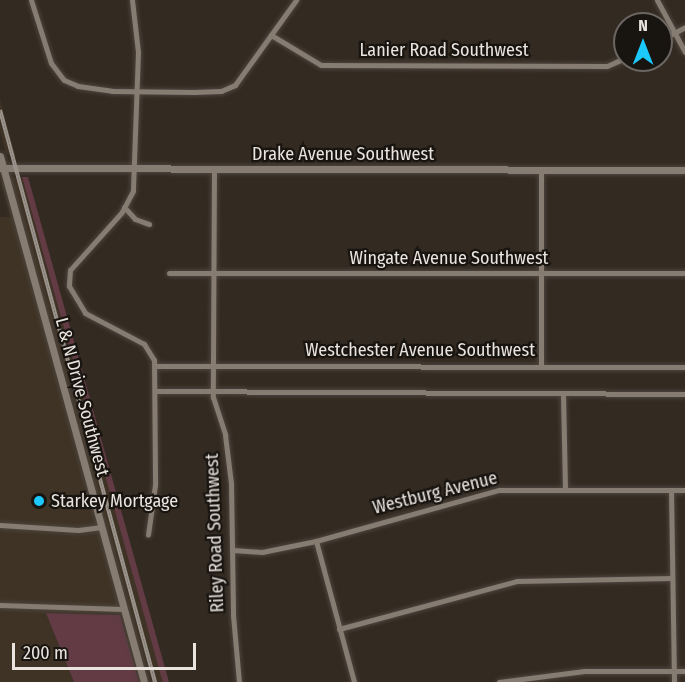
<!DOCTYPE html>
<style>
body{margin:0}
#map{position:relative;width:685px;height:682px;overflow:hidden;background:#332a21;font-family:"Fira Sans Condensed",sans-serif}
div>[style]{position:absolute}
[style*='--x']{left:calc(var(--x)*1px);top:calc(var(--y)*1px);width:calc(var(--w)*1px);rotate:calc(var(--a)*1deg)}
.built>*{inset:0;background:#3f3325}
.green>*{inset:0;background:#633b45}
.roads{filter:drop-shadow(0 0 2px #4d453e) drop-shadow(0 0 2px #4d453e)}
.minor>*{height:5px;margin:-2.5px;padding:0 2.5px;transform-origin:2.5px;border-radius:2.5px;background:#877c71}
.tertiary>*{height:7px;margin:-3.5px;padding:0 3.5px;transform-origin:3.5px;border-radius:3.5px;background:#877c71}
.rail>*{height:4px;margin-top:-2px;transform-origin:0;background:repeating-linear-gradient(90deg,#181410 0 4.5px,#9b948d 0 9px);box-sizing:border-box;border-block:2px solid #9b948d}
.dots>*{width:16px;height:16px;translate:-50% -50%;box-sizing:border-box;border:3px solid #181410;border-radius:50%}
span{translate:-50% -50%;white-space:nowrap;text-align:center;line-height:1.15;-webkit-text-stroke:4.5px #181410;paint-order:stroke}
.street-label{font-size:18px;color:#eae4de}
.poi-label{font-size:18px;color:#eae4de}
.left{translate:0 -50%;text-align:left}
.north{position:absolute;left:613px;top:12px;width:60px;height:60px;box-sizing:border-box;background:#181410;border:2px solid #6c6762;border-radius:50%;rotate:0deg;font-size:16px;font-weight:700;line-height:24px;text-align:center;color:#eae4de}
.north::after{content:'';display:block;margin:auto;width:21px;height:27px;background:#1cc9fc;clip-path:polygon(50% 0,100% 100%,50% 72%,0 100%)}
.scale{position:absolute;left:12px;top:643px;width:184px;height:27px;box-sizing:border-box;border:3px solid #eae4de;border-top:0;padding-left:8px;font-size:18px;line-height:21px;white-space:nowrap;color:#eae4de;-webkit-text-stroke:4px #181410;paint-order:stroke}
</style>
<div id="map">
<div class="built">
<div style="clip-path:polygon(0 99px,15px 154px,16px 157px,6px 154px,0 131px)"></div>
<div style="clip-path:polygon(0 177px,22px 177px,163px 682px,139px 682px,120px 615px,47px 613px,74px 682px,0 682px,0 217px,11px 217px)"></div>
</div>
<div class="green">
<div style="clip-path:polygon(22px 177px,28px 177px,169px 682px,163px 682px,161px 676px)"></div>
<div style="clip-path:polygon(46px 613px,120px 615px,139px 682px,74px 682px)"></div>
</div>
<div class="roads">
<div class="minor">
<div style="--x:31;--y:0;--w:66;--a:72.4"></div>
<div style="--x:51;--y:63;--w:21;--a:53"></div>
<div style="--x:64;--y:80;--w:15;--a:23"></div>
<div style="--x:78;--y:86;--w:34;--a:8"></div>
<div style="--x:112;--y:91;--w:82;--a:0.7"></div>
<div style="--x:194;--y:92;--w:27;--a:-2"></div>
<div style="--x:221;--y:91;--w:15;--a:-23"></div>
<div style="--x:235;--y:85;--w:105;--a:-54.3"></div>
<div style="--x:132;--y:0;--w:52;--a:83.4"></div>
<div style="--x:138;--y:52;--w:139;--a:92.1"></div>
<div style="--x:133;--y:191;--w:24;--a:118"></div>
<div style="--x:122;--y:212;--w:78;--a:131.9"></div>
<div style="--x:70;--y:270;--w:16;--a:94"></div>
<div style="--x:69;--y:286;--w:31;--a:59"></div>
<div style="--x:85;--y:313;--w:67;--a:27.7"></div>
<div style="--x:144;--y:344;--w:19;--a:58"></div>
<div style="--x:154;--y:360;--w:125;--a:89.5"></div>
<div style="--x:155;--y:485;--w:50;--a:98"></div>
<div style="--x:657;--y:0;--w:59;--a:61.7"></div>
<div style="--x:271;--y:35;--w:58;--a:31"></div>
<div style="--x:321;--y:65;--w:286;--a:0.2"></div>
<div style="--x:607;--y:66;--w:20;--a:-24"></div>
<div style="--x:661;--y:40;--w:27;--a:-28"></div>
<div style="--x:214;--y:168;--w:229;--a:90.3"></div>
<div style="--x:213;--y:397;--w:40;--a:72"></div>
<div style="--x:225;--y:435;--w:48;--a:82.9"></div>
<div style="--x:231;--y:483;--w:132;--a:89.1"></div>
<div style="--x:233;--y:615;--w:67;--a:84.9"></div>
<div style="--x:541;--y:170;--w:196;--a:90"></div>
<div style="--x:124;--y:207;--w:16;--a:47"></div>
<div style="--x:135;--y:219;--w:15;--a:20"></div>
<div style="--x:169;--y:273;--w:516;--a:0"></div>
<div style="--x:155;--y:366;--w:530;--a:0.11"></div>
<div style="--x:156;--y:391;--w:529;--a:0.32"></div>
<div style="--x:563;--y:394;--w:95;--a:88.8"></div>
<div style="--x:671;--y:490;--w:192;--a:89.1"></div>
<div style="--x:0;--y:525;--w:78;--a:3.7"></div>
<div style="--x:78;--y:530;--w:24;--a:-7"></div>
<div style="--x:316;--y:541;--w:146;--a:74.9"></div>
<div style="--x:232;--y:550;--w:30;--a:4"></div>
<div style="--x:262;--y:552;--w:55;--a:-11.5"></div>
<div style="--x:316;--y:541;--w:190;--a:-15.6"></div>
<div style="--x:499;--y:490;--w:186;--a:0"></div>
<div style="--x:0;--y:605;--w:123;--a:1.9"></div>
<div style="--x:339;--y:629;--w:184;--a:-15.1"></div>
<div style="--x:517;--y:581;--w:155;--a:-1.1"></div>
<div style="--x:499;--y:682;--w:86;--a:-7.4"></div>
<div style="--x:584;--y:671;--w:101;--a:0"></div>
</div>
<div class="tertiary">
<div style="--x:0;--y:156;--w:545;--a:74.69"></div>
<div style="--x:0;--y:168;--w:685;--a:0.17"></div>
</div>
</div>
<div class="rail">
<div style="--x:0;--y:110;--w:593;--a:74.84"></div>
</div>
<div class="dots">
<div style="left:39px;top:501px;background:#1cc9fc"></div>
</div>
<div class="street-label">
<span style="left:444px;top:50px">Lanier Road Southwest</span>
<span style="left:343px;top:154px">Drake Avenue Southwest</span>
<span style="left:449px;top:258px">Wingate Avenue Southwest</span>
<span style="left:420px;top:350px">Westchester Avenue Southwest</span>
<span style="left:82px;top:397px;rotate:75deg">L &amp; N Drive Southwest</span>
<span style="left:435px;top:493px;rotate:-14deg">Westburg Avenue</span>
<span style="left:215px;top:533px;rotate:-92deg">Riley Road Southwest</span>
</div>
<div class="poi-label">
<span class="left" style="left:51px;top:501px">Starkey Mortgage</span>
</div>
<div class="north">N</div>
<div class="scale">200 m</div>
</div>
